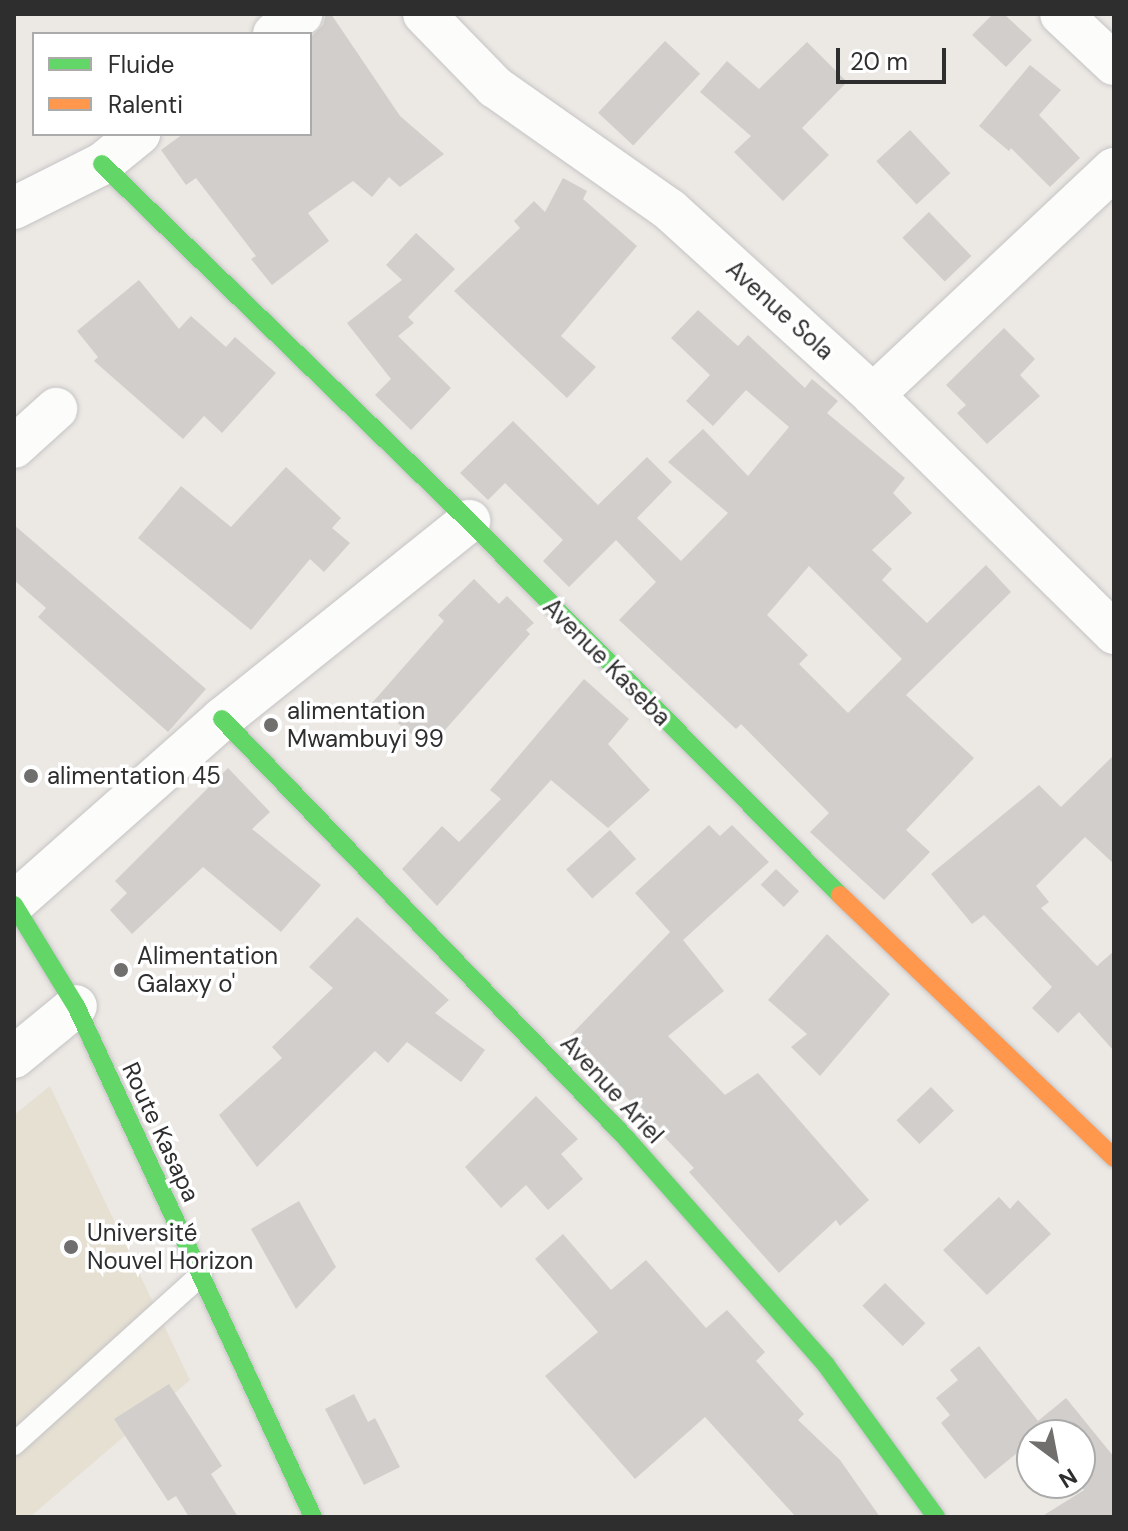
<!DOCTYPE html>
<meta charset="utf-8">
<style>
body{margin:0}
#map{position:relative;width:1128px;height:1531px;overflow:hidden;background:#ece8e4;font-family:"DM Sans",sans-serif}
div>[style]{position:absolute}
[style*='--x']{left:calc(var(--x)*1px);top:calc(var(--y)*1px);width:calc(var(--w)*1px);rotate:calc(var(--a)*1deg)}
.education>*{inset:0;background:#e6e0d3}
.building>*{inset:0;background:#d1cecb;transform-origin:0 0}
.roads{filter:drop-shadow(0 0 2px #c5c4c5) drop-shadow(0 0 2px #c5c4c5)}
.lane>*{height:22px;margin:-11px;padding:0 11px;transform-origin:11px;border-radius:11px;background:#fcfcfb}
.street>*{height:42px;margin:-21px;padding:0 21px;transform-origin:21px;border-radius:21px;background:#fcfcfb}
.fast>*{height:18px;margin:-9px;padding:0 9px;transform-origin:9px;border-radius:9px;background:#63d668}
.slow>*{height:18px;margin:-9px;padding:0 9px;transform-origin:9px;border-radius:9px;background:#ff974d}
.dots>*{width:22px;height:22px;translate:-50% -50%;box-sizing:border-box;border:4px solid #fff;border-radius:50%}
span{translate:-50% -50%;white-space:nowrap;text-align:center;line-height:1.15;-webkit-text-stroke:7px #fff;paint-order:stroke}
.street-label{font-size:24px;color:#2e2e2e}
.poi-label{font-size:24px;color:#2e2e2e}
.left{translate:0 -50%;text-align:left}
.frame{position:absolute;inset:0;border:16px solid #2e2e2e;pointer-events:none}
.legend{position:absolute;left:32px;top:32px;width:280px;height:104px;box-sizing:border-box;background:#fff;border:2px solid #ababab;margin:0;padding:10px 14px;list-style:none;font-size:24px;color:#2e2e2e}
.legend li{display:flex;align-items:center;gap:16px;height:40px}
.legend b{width:40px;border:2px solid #ababab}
.north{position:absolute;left:1016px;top:1419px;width:80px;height:80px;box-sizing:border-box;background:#fff;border:2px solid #ababab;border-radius:50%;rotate:148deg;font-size:22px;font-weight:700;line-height:32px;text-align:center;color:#2e2e2e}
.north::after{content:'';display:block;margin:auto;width:28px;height:36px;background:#706f6e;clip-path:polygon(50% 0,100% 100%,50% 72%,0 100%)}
.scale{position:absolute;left:836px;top:48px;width:110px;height:36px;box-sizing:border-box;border:4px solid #2e2e2e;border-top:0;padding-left:10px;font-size:24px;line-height:28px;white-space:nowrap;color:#2e2e2e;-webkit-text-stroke:6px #fff;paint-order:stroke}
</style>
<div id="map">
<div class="education">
<div style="clip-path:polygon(50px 1086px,190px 1380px,30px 1517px,14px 1517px,14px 1115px)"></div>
</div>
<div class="building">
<div style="clip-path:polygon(326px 14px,331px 14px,400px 116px,444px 154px,400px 187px,389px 177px,372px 197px,353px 181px,308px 213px,329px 241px,272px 285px,251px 259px,256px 256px,196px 178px,186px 185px,161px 150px,183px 134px,310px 134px,310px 38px,323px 25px)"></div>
<div style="clip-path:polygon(993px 14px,1004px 14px,1032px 40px,1006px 67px,972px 35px)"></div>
<div style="left:665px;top:41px;width:48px;height:98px;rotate:43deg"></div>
<div style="clip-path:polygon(807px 42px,847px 82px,802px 128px,829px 155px,783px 201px,734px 152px,751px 136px,700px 92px,727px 61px,759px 89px)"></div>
<div style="clip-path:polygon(1030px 65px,1061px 90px,1039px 115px,1080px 158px,1050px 187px,1011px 148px,1009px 151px,979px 126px)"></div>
<div style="left:910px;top:130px;width:59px;height:46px;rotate:47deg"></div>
<div style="clip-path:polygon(563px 178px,587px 191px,583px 199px,637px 246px,561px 336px,596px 367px,567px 398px,454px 291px,520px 228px,514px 221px,534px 201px,545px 212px)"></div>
<div style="left:929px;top:212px;width:61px;height:37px;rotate:46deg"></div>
<div style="clip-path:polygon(416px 233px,455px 269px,408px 317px,414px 323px,398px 336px,451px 388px,411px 430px,375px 395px,391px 379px,347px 323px,402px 280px,386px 265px)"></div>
<div style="clip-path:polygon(139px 280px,179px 329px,191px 316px,226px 347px,235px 337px,276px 373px,222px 433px,204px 416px,183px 439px,94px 361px,98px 357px,77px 331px)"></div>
<div style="clip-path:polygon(evenodd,698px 310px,738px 346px,748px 335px,805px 388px,812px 379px,838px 401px,827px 413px,905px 478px,893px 493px,912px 513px,872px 550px,892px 569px,882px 580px,927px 623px,986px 565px,1011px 592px,906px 695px,974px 758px,906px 830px,930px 852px,884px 900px,810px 832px,829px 813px,741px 724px,736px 729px,619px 620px,656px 582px,616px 540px,569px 587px,543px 561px,563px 540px,505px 483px,488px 500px,460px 473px,513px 421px,598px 505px,647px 457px,672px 482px,637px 518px,681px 561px,728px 513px,668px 462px,703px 429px,748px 476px,789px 427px,746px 390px,713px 426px,686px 401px,710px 375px,671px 338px,698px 310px,809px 566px,902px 659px,848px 713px,799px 664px,808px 655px,767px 615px,809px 566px)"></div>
<div style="clip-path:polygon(1004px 328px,1035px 359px,1020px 375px,1040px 396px,987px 444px,957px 413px,966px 405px,946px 385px)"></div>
<div style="clip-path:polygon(286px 467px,341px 518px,332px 528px,350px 543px,324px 572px,310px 559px,251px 630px,138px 538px,181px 486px,231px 527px)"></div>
<div style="clip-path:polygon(14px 525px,206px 689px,168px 732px,38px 617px,46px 608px,14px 580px)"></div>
<div style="clip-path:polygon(474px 579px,499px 604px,507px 596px,534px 623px,526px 630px,530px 634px,429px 748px,372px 703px,444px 621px,438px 615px)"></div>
<div style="clip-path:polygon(584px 679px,629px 719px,608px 744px,650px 790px,608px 828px,551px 780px,437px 906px,402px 869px,442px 826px,459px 842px,501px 799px,490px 790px)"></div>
<div style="clip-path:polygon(1114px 755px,1114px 864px,1085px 837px,1036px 886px,1049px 902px,1041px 908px,1097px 966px,1114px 951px,1114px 1051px,1079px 1012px,1058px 1033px,1032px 1008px,1052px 987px,984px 915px,972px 924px,931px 874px,1039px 785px,1061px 807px)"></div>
<div style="clip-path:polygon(228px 768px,270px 812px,252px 829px,321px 885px,281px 932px,203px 867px,132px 934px,110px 910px,127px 893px,115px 881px)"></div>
<div style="clip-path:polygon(709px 825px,720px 836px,732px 825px,769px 862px,683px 940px,724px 991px,668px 1036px,725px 1095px,758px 1073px,869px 1200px,840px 1226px,836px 1220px,779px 1273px,689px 1172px,694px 1168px,569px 1037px,670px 932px,635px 893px)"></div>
<div style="left:610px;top:830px;width:39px;height:59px;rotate:48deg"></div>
<div style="left:776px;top:869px;width:32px;height:22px;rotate:44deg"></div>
<div style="clip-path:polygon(357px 917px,449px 1000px,435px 1013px,485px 1050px,461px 1082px,407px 1042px,388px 1063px,375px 1051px,257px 1167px,219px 1115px,282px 1058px,272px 1047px,333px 988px,309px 967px)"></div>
<div style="clip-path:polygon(827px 934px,890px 994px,820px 1076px,791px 1047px,807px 1034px,768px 1000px)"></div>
<div style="left:931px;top:1087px;width:33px;height:48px;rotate:46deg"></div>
<div style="clip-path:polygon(536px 1096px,578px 1139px,561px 1154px,583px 1179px,548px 1210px,526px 1185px,501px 1208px,465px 1167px)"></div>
<div style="clip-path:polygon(999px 1197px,1010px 1209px,1018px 1200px,1051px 1234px,987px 1295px,943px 1250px)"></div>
<div style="clip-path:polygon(299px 1201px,336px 1267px,296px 1309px,251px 1229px)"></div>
<div style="clip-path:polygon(563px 1234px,611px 1290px,646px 1260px,706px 1328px,727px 1310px,765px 1352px,756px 1361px,804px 1414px,798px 1420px,840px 1460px,880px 1517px,796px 1517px,705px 1417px,635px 1479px,545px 1376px,598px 1332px,535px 1259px)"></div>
<div style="left:885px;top:1283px;width:57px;height:32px;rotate:45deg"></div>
<div style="clip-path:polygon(979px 1346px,1038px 1421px,1066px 1398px,1114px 1457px,1114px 1517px,1041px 1517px,1084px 1490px,1079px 1483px,1080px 1435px,1032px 1435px,1032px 1441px,985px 1479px,941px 1423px,950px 1415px,936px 1398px,958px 1380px,950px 1370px)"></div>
<div style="clip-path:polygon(169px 1384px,222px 1466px,211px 1474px,238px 1517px,189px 1517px,176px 1496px,168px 1501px,114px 1419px)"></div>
<div style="clip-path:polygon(354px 1394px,368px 1422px,375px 1418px,400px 1467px,364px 1485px,325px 1409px)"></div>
</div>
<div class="roads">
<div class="lane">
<div style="--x:14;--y:1444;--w:252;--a:-42.1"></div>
</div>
<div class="street">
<div style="--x:424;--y:14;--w:102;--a:45.8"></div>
<div style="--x:495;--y:87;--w:214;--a:35.1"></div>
<div style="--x:670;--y:210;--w:275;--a:42.3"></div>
<div style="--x:873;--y:395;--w:339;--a:44.6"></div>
<div style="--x:1061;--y:14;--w:73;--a:43.3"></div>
<div style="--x:274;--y:34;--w:34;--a:-36"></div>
<div style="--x:14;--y:208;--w:98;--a:-26.6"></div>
<div style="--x:102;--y:164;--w:48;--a:-39"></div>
<div style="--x:873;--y:395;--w:330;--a:-43.2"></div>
<div style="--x:14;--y:447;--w:57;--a:-42.1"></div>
<div style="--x:14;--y:903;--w:278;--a:-41.5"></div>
<div style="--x:222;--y:719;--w:317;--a:-38.7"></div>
<div style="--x:14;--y:1057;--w:80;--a:-39.4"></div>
</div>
<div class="fast">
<div style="--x:102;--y:164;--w:512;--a:44.21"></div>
<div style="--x:469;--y:521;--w:527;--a:45.23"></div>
<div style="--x:222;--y:719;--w:582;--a:46.04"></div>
<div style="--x:626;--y:1138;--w:303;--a:48.6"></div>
<div style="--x:826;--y:1365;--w:188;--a:54.1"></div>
<div style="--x:14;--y:905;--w:119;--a:58.5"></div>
<div style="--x:76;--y:1006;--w:563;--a:65.12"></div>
</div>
<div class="slow">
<div style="--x:840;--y:895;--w:380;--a:43.8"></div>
</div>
</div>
<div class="dots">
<div style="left:271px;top:725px;background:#706f6e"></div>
<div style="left:31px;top:776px;background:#706f6e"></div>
<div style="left:121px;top:970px;background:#706f6e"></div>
<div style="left:71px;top:1247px;background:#706f6e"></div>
</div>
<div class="street-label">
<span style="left:780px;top:310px;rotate:42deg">Avenue Sola</span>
<span style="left:607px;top:662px;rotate:45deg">Avenue Kaseba</span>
<span style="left:612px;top:1089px;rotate:47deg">Avenue Ariel</span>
<span style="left:161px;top:1132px;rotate:65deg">Route Kasapa</span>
</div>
<div class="poi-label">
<span class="left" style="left:287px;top:725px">alimentation<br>Mwambuyi 99</span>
<span class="left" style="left:47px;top:776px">alimentation 45</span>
<span class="left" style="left:137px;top:970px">Alimentation<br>Galaxy o'</span>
<span class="left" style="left:87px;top:1247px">Université<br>Nouvel Horizon</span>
</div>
<div class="frame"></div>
<ul class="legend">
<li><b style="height:10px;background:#63d668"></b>Fluide</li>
<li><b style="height:10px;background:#ff974d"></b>Ralenti</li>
</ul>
<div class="north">N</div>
<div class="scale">20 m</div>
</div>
